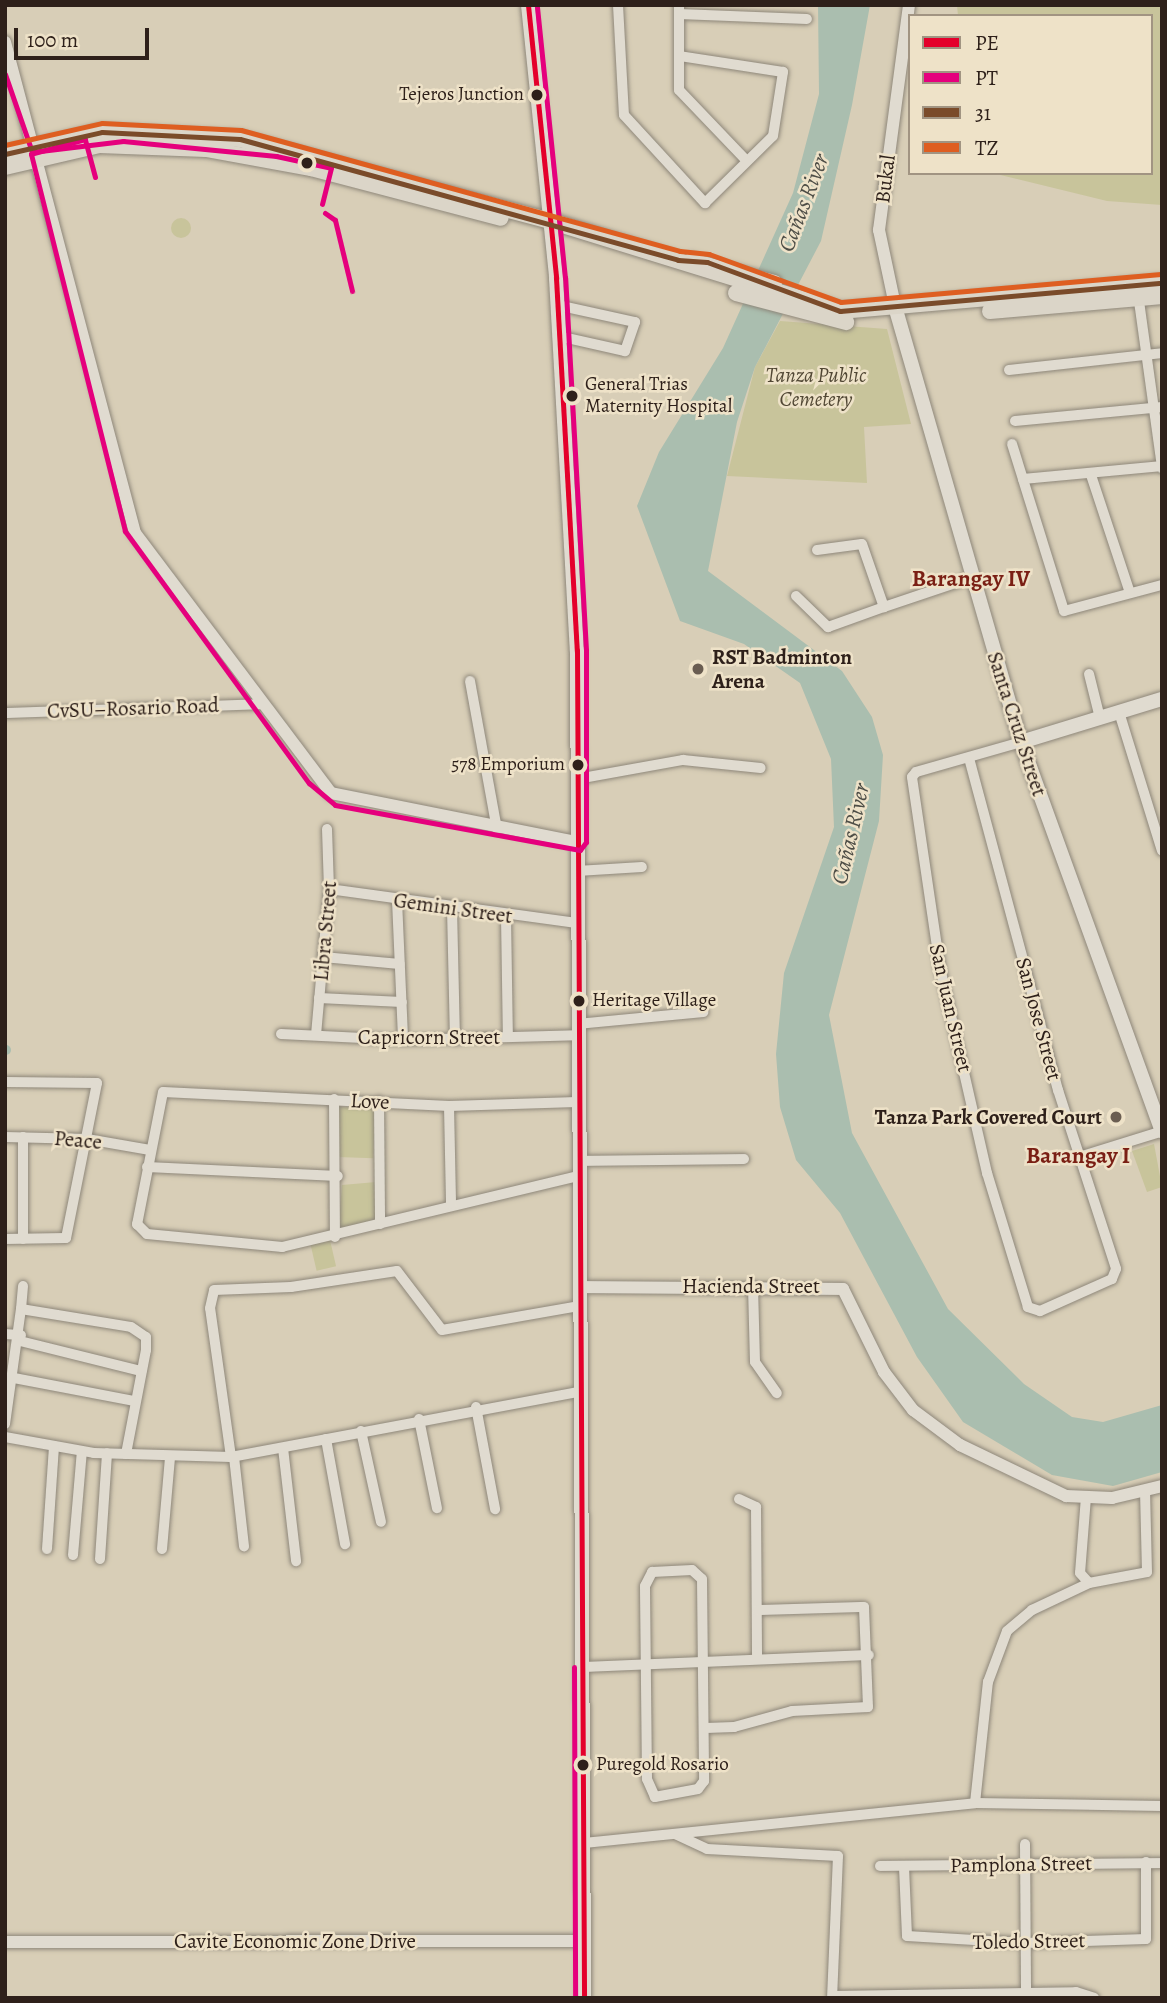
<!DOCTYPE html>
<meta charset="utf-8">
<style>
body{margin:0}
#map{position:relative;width:1167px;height:2003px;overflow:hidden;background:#d8ceb7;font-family:Alegreya,serif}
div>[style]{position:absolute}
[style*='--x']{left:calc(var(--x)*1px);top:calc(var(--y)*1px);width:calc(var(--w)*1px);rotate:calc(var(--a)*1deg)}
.green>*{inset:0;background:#c8c49b;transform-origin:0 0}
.round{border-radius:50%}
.water>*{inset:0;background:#aabeaf}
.canal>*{height:10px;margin:-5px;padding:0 5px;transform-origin:5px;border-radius:5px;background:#aabeaf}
.roads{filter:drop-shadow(0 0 2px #8e877a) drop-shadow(0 0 2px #8e877a)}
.minor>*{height:10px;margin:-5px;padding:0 5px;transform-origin:5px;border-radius:5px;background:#e0dbd0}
.tertiary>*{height:12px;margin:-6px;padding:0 6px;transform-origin:6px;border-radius:6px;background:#e0dbd0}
.secondary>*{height:14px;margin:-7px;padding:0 7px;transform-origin:7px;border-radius:7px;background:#e0dbd0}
.primary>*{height:16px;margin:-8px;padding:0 8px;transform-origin:8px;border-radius:8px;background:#dbd5c8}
.bus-1>*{height:5px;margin:-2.5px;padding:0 2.5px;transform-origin:2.5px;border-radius:2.5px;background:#e4002b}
.bus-2>*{height:5px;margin:-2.5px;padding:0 2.5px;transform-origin:2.5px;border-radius:2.5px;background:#e5007d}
.bus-3>*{height:5px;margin:-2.5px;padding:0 2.5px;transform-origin:2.5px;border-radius:2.5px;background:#7a4b2a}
.bus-4>*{height:5px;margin:-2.5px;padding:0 2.5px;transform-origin:2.5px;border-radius:2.5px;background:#de5e21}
.dots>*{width:19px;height:19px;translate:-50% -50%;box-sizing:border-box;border:4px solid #eee2c8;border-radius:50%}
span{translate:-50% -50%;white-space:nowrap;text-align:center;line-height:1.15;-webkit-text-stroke:5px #eee2c8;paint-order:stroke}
.bus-label{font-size:19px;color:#2e201a}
.right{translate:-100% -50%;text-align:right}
.left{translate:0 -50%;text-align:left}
.street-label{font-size:21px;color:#2e201a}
.park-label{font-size:21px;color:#514734;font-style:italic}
.poi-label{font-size:21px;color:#2e201a;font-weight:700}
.water-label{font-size:23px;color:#4d4d46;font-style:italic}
.neighbourhood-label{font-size:23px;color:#7a1f14;font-weight:700}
.frame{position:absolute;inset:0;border:7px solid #2e201a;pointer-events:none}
.legend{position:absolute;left:908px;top:14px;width:245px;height:161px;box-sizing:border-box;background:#eee2c8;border:2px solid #a19482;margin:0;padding:9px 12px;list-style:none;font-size:21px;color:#2e201a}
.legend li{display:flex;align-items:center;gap:14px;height:35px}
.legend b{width:35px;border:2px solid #a19482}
.scale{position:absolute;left:14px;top:28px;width:135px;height:32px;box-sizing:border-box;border:4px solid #2e201a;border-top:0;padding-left:9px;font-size:21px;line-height:24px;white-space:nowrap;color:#2e201a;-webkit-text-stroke:5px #eee2c8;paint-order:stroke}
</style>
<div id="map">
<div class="green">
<div style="clip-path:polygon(957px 5px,1162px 5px,1162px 205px,1107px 201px,992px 173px,1151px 173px,1151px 16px,958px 16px)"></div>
<div class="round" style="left:171px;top:218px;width:20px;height:20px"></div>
<div style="clip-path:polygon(780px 321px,887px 329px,911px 424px,864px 427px,867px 483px,727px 476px,755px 367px)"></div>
<div style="left:339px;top:1107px;width:36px;height:50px;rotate:2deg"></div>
<div style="clip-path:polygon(1154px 1144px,1162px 1187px,1147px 1192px,1132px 1151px)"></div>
<div style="clip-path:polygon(376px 1182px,376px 1221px,338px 1233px,342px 1185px)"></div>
<div style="left:330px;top:1240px;width:27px;height:20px;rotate:77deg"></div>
</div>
<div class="water">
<div style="clip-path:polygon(818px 5px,870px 5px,852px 105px,821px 241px,755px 367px,737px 422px,708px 571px,842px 671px,872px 717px,883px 755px,879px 821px,829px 1015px,852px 1133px,948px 1309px,1024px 1384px,1072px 1417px,1103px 1422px,1162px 1405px,1162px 1472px,1113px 1486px,1052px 1475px,963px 1422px,917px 1357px,840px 1213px,796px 1160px,780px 1107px,776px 1054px,784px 973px,834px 827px,831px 759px,800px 683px,744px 644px,680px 621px,637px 506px,659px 452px,723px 348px,793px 193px,819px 94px)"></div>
</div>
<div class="canal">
<div style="--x:5;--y:1050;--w:1;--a:0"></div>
</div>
<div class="roads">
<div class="minor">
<div style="--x:618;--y:5;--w:110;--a:86.9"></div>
<div style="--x:624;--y:115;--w:120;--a:47.4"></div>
<div style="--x:705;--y:203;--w:95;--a:-44.6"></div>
<div style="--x:773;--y:136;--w:65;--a:-81.1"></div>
<div style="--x:783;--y:72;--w:104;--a:-171.2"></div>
<div style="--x:679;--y:5;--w:85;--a:90"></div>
<div style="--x:679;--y:90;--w:97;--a:46.3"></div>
<div style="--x:679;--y:14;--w:128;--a:2.2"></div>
<div style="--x:1138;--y:294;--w:176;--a:82.1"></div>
<div style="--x:557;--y:305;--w:80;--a:12.3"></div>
<div style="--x:635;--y:322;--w:31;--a:109"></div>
<div style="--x:625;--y:351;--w:69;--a:-167.4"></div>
<div style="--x:1009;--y:370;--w:154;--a:-6.3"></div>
<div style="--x:1015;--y:421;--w:148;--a:-5.4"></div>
<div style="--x:1012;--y:444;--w:175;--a:72.7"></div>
<div style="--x:1064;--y:611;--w:101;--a:-14.9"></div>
<div style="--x:1091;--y:475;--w:124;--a:71.7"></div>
<div style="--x:1023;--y:479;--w:140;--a:-5.3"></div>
<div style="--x:817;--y:550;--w:45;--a:-7.6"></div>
<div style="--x:862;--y:544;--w:67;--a:70.8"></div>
<div style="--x:884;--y:607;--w:91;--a:-18.6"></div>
<div style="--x:796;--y:596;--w:45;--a:44.1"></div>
<div style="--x:828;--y:627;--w:59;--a:-19.7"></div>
<div style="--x:1089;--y:674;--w:45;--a:76"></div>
<div style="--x:470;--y:681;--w:150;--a:79.7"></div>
<div style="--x:1119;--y:712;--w:145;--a:72.8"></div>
<div style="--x:5;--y:713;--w:256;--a:-2"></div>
<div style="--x:969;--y:758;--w:344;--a:75"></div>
<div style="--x:1058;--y:1090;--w:188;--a:72"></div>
<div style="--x:1116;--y:1269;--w:11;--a:112"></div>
<div style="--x:1112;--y:1279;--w:79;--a:156"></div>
<div style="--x:1040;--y:1311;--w:13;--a:-162"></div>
<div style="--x:1028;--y:1307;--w:140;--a:-107"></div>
<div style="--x:987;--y:1173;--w:211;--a:-102.9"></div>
<div style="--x:940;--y:967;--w:192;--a:-98.4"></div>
<div style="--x:912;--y:777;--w:6;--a:-51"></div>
<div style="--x:916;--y:772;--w:109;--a:-15.9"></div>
<div style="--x:577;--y:779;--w:108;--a:-10.2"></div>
<div style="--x:683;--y:760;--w:78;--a:5.9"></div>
<div style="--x:577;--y:871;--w:65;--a:-3.5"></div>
<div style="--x:329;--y:889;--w:250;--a:7.8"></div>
<div style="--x:397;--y:900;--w:140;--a:87.5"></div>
<div style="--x:452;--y:908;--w:132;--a:88.7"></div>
<div style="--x:506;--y:916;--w:121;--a:89.1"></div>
<div style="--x:323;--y:957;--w:77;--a:5.2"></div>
<div style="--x:319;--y:998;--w:83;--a:2.8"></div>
<div style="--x:577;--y:1024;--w:127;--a:-5.4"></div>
<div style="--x:281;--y:1034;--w:122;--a:2.8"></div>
<div style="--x:403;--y:1040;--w:174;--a:-1.6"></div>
<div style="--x:316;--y:1035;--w:147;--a:-84.9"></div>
<div style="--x:329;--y:889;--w:60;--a:-91.9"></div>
<div style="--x:5;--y:1082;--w:92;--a:0.6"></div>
<div style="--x:97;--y:1083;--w:158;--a:101.3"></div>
<div style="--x:66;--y:1238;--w:61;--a:179.1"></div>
<div style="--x:334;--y:1099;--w:138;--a:89.6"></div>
<div style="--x:379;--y:1101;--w:123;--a:89.5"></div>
<div style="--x:577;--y:1102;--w:128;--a:178.2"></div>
<div style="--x:449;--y:1106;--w:286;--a:-177.2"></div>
<div style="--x:163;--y:1092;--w:135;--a:101.1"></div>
<div style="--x:137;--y:1224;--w:14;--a:45"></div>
<div style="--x:147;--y:1234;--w:136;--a:5.5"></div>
<div style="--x:282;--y:1247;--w:304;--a:-13.5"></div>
<div style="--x:449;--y:1106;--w:98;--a:88.8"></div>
<div style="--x:5;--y:1137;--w:82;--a:1.4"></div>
<div style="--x:87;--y:1139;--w:64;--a:9.9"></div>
<div style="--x:1079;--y:1157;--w:85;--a:-17.2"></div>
<div style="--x:578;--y:1161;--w:166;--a:-0.7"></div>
<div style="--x:147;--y:1167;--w:191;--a:2.7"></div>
<div style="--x:23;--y:1239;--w:102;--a:-90"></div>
<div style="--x:753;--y:1286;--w:76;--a:88.5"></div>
<div style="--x:755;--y:1362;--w:38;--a:55"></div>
<div style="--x:21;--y:1309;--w:23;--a:-85"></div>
<div style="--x:5;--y:1334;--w:16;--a:4"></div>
<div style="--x:20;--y:1341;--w:125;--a:13.9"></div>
<div style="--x:14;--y:1378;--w:123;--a:10.8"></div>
<div style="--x:476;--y:1407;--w:104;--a:79.4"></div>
<div style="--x:419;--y:1419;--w:91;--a:78.6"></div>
<div style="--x:5;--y:1424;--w:116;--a:-82.1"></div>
<div style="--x:21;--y:1309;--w:111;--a:9.3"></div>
<div style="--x:131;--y:1327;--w:18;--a:34"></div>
<div style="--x:146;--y:1337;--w:13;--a:90"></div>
<div style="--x:146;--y:1350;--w:106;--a:100.9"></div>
<div style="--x:361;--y:1431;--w:93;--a:77.6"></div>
<div style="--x:5;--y:1437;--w:90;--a:10.2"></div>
<div style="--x:94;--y:1453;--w:137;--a:1.7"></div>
<div style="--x:231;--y:1457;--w:355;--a:-10.6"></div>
<div style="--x:326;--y:1439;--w:107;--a:79.7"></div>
<div style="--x:283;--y:1448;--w:114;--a:83.4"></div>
<div style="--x:231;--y:1457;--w:150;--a:-98"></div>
<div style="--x:210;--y:1308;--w:18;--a:-77"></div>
<div style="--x:214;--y:1290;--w:77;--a:-2.2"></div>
<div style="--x:291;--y:1287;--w:107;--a:-8.6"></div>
<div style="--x:397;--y:1271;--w:74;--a:52.7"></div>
<div style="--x:442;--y:1330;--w:140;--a:-9.9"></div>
<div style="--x:234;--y:1457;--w:90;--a:83.6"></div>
<div style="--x:1086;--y:1497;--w:76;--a:94.5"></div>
<div style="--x:1080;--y:1573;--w:13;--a:48"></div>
<div style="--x:1089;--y:1583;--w:59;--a:-10.7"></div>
<div style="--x:1147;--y:1572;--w:81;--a:-91.4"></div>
<div style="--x:739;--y:1499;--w:19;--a:25"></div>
<div style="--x:756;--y:1507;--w:151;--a:89.6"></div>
<div style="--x:47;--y:1549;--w:103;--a:-86.1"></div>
<div style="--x:162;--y:1549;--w:92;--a:-85"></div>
<div style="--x:73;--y:1555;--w:104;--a:-85.1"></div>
<div style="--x:100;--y:1559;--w:106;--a:-86.2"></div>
<div style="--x:692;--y:1570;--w:13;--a:42"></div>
<div style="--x:702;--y:1579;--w:202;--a:89.4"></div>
<div style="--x:704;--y:1781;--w:10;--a:127"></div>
<div style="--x:698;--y:1789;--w:44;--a:169.5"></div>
<div style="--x:655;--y:1797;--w:20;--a:-114"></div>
<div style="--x:647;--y:1779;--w:193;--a:-90.6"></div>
<div style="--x:645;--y:1586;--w:16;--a:-63"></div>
<div style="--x:652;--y:1572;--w:40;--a:-2.9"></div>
<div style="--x:583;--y:1667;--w:286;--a:-2.4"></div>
<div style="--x:706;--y:1728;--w:28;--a:-2"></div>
<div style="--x:734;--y:1727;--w:60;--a:-15.4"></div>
<div style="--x:792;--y:1711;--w:76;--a:-3"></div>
<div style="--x:868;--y:1707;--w:100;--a:-92.3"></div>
<div style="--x:864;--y:1607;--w:107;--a:178.4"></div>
<div style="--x:975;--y:1803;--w:122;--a:-83.9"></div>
<div style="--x:988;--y:1682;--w:54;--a:-69.6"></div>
<div style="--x:1007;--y:1631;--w:33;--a:-40"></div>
<div style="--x:1032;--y:1610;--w:63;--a:-25.3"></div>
<div style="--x:675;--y:1834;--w:35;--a:25"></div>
<div style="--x:707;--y:1849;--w:131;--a:3.1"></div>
<div style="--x:838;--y:1856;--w:142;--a:92.4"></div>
<div style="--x:584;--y:1843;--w:393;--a:-5.8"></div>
<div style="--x:975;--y:1803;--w:187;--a:0.9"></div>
<div style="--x:1025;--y:1844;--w:154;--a:89.6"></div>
<div style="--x:880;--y:1866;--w:282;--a:-0.6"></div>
<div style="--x:904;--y:1867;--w:69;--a:87.5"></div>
<div style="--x:907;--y:1936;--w:118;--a:3.4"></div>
<div style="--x:1025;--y:1943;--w:121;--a:-1.9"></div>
<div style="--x:1146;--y:1939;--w:77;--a:-90"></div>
<div style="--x:833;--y:1996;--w:243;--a:-0.9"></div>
<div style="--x:1076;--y:1992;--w:19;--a:18"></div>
</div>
<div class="tertiary">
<div style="--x:5;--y:42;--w:508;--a:75.17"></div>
<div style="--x:135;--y:533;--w:326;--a:53"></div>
<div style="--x:331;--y:793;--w:251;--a:11.3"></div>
<div style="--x:896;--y:310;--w:82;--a:-102"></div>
<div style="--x:879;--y:230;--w:227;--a:-82.4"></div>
<div style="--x:579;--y:1287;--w:264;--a:0.4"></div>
<div style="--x:843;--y:1289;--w:93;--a:63.7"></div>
<div style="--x:884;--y:1372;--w:48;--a:52.7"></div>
<div style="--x:913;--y:1410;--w:59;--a:36.7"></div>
<div style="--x:960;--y:1445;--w:118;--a:25.7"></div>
<div style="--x:1066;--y:1496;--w:46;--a:2.5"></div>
<div style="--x:1112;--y:1498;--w:51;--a:-13.5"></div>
<div style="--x:5;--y:1942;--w:579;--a:-0.1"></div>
</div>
<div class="secondary">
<div style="--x:528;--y:5;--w:274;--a:84.1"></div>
<div style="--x:556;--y:278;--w:373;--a:86.8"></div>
<div style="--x:577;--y:650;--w:1348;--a:89.7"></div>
<div style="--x:896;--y:310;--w:450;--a:73.9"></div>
<div style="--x:1021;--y:742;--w:414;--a:70.1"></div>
<div style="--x:1021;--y:742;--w:147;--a:-17"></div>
</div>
<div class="primary">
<div style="--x:5;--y:154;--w:99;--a:-12.8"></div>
<div style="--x:102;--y:132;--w:138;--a:2.9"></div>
<div style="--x:240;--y:139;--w:321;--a:14.8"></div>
<div style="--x:550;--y:221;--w:304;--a:17.2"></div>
<div style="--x:840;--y:311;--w:323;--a:-5"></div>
<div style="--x:5;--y:167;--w:97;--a:-13.2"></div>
<div style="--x:99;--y:145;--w:107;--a:2.1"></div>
<div style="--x:206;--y:149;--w:107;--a:10.3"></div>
<div style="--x:311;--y:168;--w:196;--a:14.7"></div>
<div style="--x:691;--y:261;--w:86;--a:14.8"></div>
<div style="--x:736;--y:293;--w:114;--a:14.8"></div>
<div style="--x:990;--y:311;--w:173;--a:-5"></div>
</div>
</div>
<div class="bus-1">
<div style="--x:528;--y:5;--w:274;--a:84.1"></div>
<div style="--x:556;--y:278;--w:373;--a:86.8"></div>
<div style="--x:577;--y:650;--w:1348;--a:89.7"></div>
</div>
<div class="bus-2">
<div style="--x:5;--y:74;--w:83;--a:70.9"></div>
<div style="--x:32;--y:152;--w:92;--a:-6.9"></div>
<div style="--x:123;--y:141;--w:154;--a:5.6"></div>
<div style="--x:276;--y:156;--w:56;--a:12.3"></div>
<div style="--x:331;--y:168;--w:37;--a:104"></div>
<div style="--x:95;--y:177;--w:39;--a:-105"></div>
<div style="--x:85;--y:139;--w:56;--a:164.5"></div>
<div style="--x:31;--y:154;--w:389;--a:76"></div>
<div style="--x:125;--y:531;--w:312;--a:53.9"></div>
<div style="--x:309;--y:783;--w:34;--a:40"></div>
<div style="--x:335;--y:805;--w:249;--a:10.4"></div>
<div style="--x:580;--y:850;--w:10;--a:-53"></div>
<div style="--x:586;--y:842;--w:192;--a:-90"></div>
<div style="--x:586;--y:650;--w:373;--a:-93.2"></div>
<div style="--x:565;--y:278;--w:274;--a:-95.9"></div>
<div style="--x:325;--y:213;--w:12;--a:35"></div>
<div style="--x:335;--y:220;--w:73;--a:76.5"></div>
<div style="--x:574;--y:1667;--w:331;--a:89.8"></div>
</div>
<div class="bus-3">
<div style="--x:5;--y:154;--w:99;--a:-12.8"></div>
<div style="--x:102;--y:132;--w:138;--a:2.9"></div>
<div style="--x:240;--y:139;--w:454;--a:15.4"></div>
<div style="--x:678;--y:260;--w:29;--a:4"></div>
<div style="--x:707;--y:262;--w:142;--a:20.2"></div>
<div style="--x:840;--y:311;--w:323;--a:-5"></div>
</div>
<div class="bus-4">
<div style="--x:5;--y:145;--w:99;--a:-12.8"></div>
<div style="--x:102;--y:123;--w:139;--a:2.9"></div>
<div style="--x:241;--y:130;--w:455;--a:15.4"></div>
<div style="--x:680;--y:251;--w:29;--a:6"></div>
<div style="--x:709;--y:254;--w:140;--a:20"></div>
<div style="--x:841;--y:302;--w:321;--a:-5"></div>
</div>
<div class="dots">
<div style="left:537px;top:95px;background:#2e201a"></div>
<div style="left:307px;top:163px;background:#2e201a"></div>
<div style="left:572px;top:396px;background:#2e201a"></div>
<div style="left:698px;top:669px;background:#6a5d51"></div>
<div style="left:578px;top:765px;background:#2e201a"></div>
<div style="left:579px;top:1001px;background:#2e201a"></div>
<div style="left:1116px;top:1117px;background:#6a5d51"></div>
<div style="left:583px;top:1765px;background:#2e201a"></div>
</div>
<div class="bus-label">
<span class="right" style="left:524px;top:95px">Tejeros Junction</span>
<span class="left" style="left:585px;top:396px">General Trias<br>Maternity Hospital</span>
<span class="right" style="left:565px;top:765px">578 Emporium</span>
<span class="left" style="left:592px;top:1001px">Heritage Village</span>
<span class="left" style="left:596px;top:1765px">Puregold Rosario</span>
</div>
<div class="street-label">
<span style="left:885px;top:179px;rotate:-83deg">Bukal</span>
<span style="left:133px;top:708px;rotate:-2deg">CvSU–Rosario Road</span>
<span style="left:1017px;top:724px;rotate:72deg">Santa Cruz Street</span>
<span style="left:453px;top:908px;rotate:8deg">Gemini Street</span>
<span style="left:325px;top:931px;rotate:-85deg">Libra Street</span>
<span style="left:951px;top:1008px;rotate:77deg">San Juan Street</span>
<span style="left:1039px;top:1019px;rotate:75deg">San Jose Street</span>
<span style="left:429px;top:1037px">Capricorn Street</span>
<span style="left:370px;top:1101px;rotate:3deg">Love</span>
<span style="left:78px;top:1140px;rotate:5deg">Peace</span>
<span style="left:751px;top:1286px">Hacienda Street</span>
<span style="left:1021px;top:1864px;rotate:-1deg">Pamplona Street</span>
<span style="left:295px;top:1941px">Cavite Economic Zone Drive</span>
<span style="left:1029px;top:1941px;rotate:-1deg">Toledo Street</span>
</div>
<div class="park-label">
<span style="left:816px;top:387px">Tanza Public<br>Cemetery</span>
</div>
<div class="poi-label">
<span class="left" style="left:712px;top:669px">RST Badminton<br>Arena</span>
<span class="right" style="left:1102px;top:1117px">Tanza Park Covered Court</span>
</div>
<div class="water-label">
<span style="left:804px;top:203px;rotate:-69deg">Cañas River</span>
<span style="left:851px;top:834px;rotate:-77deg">Cañas River</span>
</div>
<div class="neighbourhood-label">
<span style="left:971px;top:579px">Barangay IV</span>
<span style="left:1078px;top:1156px">Barangay I</span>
</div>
<div class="frame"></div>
<ul class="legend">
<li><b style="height:9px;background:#e4002b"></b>PE</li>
<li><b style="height:9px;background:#e5007d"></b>PT</li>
<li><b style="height:9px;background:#7a4b2a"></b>31</li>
<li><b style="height:9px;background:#de5e21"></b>TZ</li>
</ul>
<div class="scale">100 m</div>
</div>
